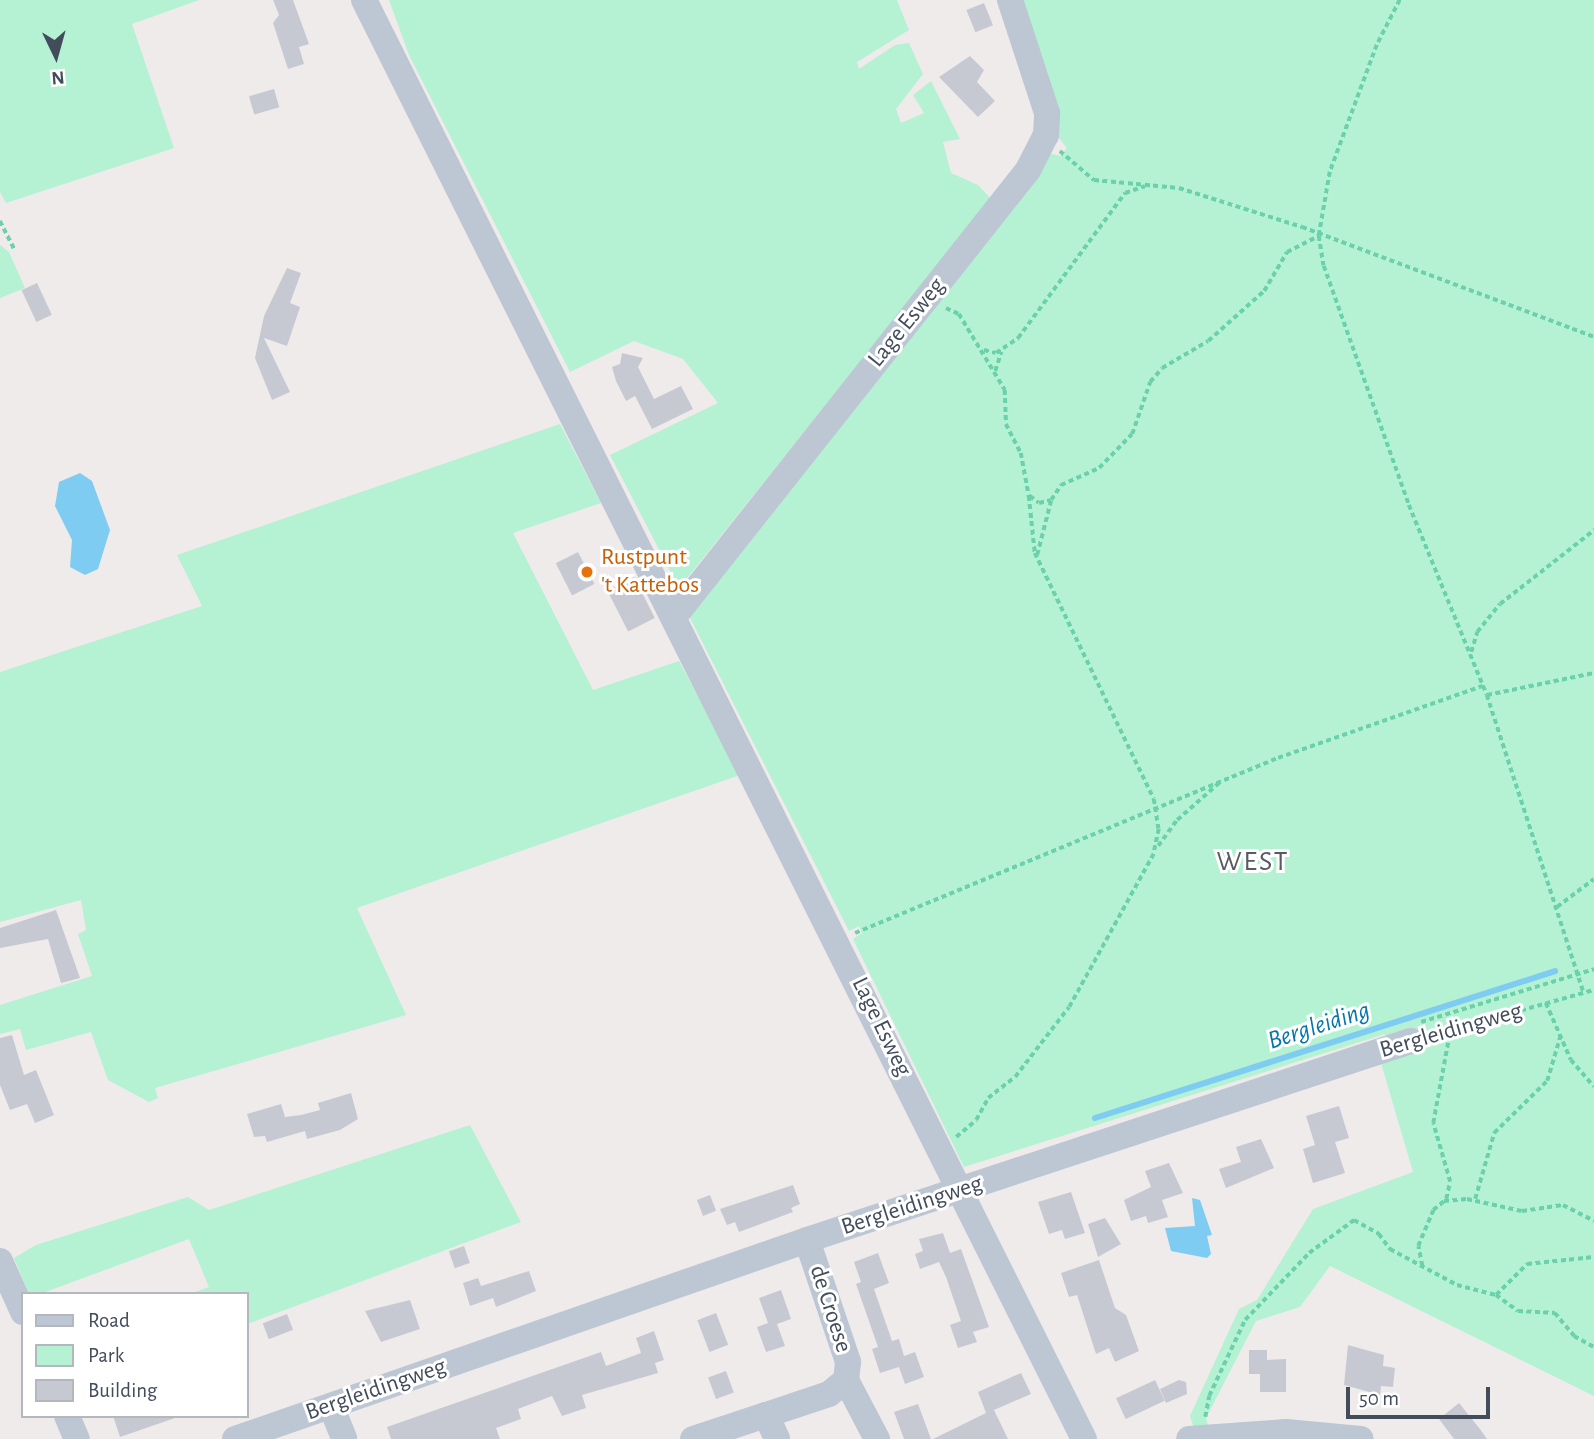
<!DOCTYPE html>
<style>
body{margin:0}
#map{position:relative;width:1594px;height:1439px;overflow:hidden;background:#efebeb;font-family:"Alegreya Sans",sans-serif}
div>[style]{position:absolute}
[style*='--x']{left:calc(var(--x)*1px);top:calc(var(--y)*1px);width:calc(var(--w)*1px);rotate:calc(var(--a)*1deg)}
.green>*{inset:0;background:#b5f1d3}
.water>*{inset:0;background:#7eccf1}
.stream>*{height:6px;margin:-3px;padding:0 3px;transform-origin:3px;border-radius:3px;background:#7eccf1}
.building>*{inset:0;background:#c7c9d2;transform-origin:0 0}
.path>*{height:3.5px;margin-top:-1.75px;transform-origin:0;background:repeating-linear-gradient(90deg,#6bd1aa 0 5px,transparent 0 8.5px)}
.minor>*{height:26px;margin:-13px;padding:0 13px;transform-origin:13px;border-radius:13px;background:#bdc6d3}
.dots>*{width:19px;height:19px;translate:-50% -50%;box-sizing:border-box;border:4px solid #fff;border-radius:50%}
span{translate:-50% -50%;white-space:nowrap;text-align:center;line-height:1.15;-webkit-text-stroke:6px #fff;paint-order:stroke}
.street-label{font-size:24px;color:#434c5a}
.food-label{font-size:24px;color:#c56008}
.left{translate:0 -50%;text-align:left}
.water-label{font-size:26px;color:#0276ad;font-style:italic}
.quarter-label{font-size:28px;color:#585b61;letter-spacing:2px}
.legend{position:absolute;left:21px;top:1292px;width:228px;height:126px;box-sizing:border-box;background:#fff;border:2px solid #b4b7bd;margin:0;padding:9px 12px;list-style:none;font-size:21px;color:#434c5a}
.legend li{display:flex;align-items:center;gap:14px;height:35px}
.legend b{width:35px;border:2px solid #b4b7bd}
.north{position:absolute;left:21px;top:21px;width:70px;height:70px;-webkit-text-stroke:5px #fff;paint-order:stroke;rotate:175deg;font-size:19px;font-weight:700;line-height:28px;text-align:center;color:#434c5a}
.north::after{content:'';display:block;margin:auto;width:24px;height:32px;background:#434c5a;clip-path:polygon(50% 0,100% 100%,50% 72%,0 100%)}
.scale{position:absolute;left:1346px;top:1387px;width:144px;height:32px;box-sizing:border-box;border:4px solid #434c5a;border-top:0;padding-left:9px;font-size:21px;line-height:24px;white-space:nowrap;color:#434c5a;-webkit-text-stroke:5px #fff;paint-order:stroke}
</style>
<div id="map">
<div class="green">
<div style="clip-path:polygon(0 0,199px 0,132px 24px,174px 148px,6px 203px,0 192px)"></div>
<div style="clip-path:polygon(389px 0,897px 0,909px 30px,857px 62px,859px 69px,895px 45px,909px 43px,923px 74px,896px 109px,901px 123px,924px 113px,913px 95px,931px 81px,960px 139px,943px 142px,951px 173px,978px 185px,991px 199px,679px 588px,610px 455px,718px 403px,683px 359px,634px 341px,570px 372px,409px 55px)"></div>
<div style="clip-path:polygon(1016px 0,1594px 0,1594px 1396px,1330px 1266px,1300px 1307px,1256px 1321px,1206px 1418px,1210px 1433px,1196px 1434px,1190px 1416px,1239px 1309px,1257px 1300px,1313px 1209px,1413px 1172px,1381px 1063px,1392px 1060px,1385px 1034px,964px 1167px,853px 939px,862px 933px,859px 926px,849px 931px,689px 616px,1049px 153px,1060px 156px,1067px 148px,1055px 133px)"></div>
<div style="clip-path:polygon(0 245px,9px 252px,25px 288px,0 298px)"></div>
<div style="clip-path:polygon(560px 424px,601px 503px,513px 533px,593px 690px,679px 661px,740px 775px,357px 908px,406px 1015px,155px 1088px,158px 1098px,149px 1102px,108px 1080px,91px 1032px,26px 1050px,20px 1029px,0 1034px,0 1005px,92px 976px,78px 934px,86px 930px,81px 900px,0 922px,0 672px,202px 606px,177px 555px)"></div>
<div style="clip-path:polygon(470px 1125px,521px 1222px,247px 1324px,247px 1294px,190px 1294px,209px 1287px,189px 1239px,40px 1294px,29px 1294px,14px 1258px,36px 1245px,188px 1197px,209px 1210px)"></div>
</div>
<div class="water">
<div style="clip-path:polygon(80px 473px,92px 481px,110px 530px,98px 569px,85px 575px,70px 567px,72px 540px,55px 506px,59px 482px)"></div>
<div style="clip-path:polygon(1192px 1198px,1200px 1200px,1212px 1235px,1207px 1236px,1211px 1254px,1207px 1258px,1171px 1251px,1165px 1228px,1195px 1226px)"></div>
</div>
<div class="stream">
<div style="--x:1095;--y:1118;--w:483;--a:-17.7"></div>
</div>
<div class="building">
<div style="clip-path:polygon(273px 0,293px 0,309px 44px,299px 47px,304px 64px,288px 69px,273px 23px,279px 15px)"></div>
<div style="left:984px;top:3px;width:24px;height:19px;rotate:68deg"></div>
<div style="clip-path:polygon(970px 56px,984px 70px,977px 82px,995px 101px,978px 117px,939px 77px)"></div>
<div style="left:274px;top:89px;width:19px;height:26px;rotate:74deg"></div>
<div style="clip-path:polygon(287px 268px,301px 273px,290px 303px,300px 307px,287px 346px,264px 338px,290px 392px,272px 400px,255px 358px,264px 316px)"></div>
<div style="left:37px;top:283px;width:35px;height:17px;rotate:65deg"></div>
<div style="clip-path:polygon(622px 353px,643px 358px,638px 367px,654px 399px,681px 386px,693px 409px,652px 429px,635px 396px,626px 401px,616px 381px,612px 367px,620px 364px)"></div>
<div style="left:578px;top:552px;width:36px;height:25px;rotate:63deg"></div>
<div style="left:634px;top:577px;width:46px;height:30px;rotate:63deg"></div>
<div style="clip-path:polygon(56px 910px,80px 978px,61px 983px,48px 939px,0 948px,0 928px)"></div>
<div style="clip-path:polygon(12px 1035px,24px 1075px,36px 1070px,54px 1115px,35px 1123px,27px 1104px,10px 1110px,0 1085px,0 1038px)"></div>
<div style="clip-path:polygon(351px 1093px,358px 1119px,340px 1130px,307px 1139px,305px 1131px,267px 1142px,265px 1136px,254px 1137px,247px 1114px,281px 1104px,285px 1117px,301px 1115px,320px 1110px,318px 1103px)"></div>
<div style="clip-path:polygon(1339px 1106px,1349px 1138px,1335px 1142px,1345px 1173px,1313px 1183px,1303px 1149px,1315px 1145px,1306px 1116px)"></div>
<div style="clip-path:polygon(1261px 1139px,1274px 1168px,1226px 1188px,1219px 1169px,1241px 1162px,1236px 1147px)"></div>
<div style="clip-path:polygon(1169px 1163px,1183px 1193px,1162px 1200px,1168px 1217px,1148px 1223px,1146px 1216px,1131px 1221px,1124px 1200px,1151px 1187px,1145px 1171px)"></div>
<div style="clip-path:polygon(793px 1185px,800px 1204px,791px 1208px,793px 1212px,739px 1232px,735px 1222px,727px 1225px,720px 1209px)"></div>
<div style="clip-path:polygon(1071px 1192px,1085px 1233px,1065px 1239px,1062px 1230px,1049px 1234px,1038px 1202px)"></div>
<div style="left:710px;top:1195px;width:17px;height:14px;rotate:69deg"></div>
<div style="clip-path:polygon(1105px 1218px,1121px 1244px,1098px 1257px,1088px 1224px)"></div>
<div style="clip-path:polygon(943px 1233px,950px 1253px,961px 1249px,989px 1327px,973px 1332px,977px 1342px,958px 1348px,950px 1325px,961px 1321px,946px 1277px,939px 1262px,920px 1269px,915px 1254px,923px 1251px,919px 1239px)"></div>
<div style="left:464px;top:1246px;width:18px;height:16px;rotate:71deg"></div>
<div style="clip-path:polygon(878px 1253px,889px 1283px,874px 1289px,892px 1341px,899px 1339px,904px 1356px,915px 1352px,924px 1377px,905px 1384px,899px 1367px,880px 1373px,872px 1349px,878px 1347px,856px 1284px,861px 1282px,854px 1262px)"></div>
<div style="clip-path:polygon(1099px 1260px,1115px 1308px,1126px 1315px,1139px 1351px,1115px 1362px,1109px 1348px,1096px 1354px,1077px 1295px,1069px 1297px,1061px 1273px)"></div>
<div style="clip-path:polygon(529px 1271px,536px 1291px,496px 1307px,493px 1298px,470px 1306px,463px 1283px,478px 1278px,481px 1286px)"></div>
<div style="clip-path:polygon(781px 1290px,791px 1319px,777px 1324px,785px 1346px,766px 1352px,757px 1327px,768px 1323px,759px 1298px)"></div>
<div style="clip-path:polygon(410px 1300px,420px 1329px,381px 1342px,365px 1311px)"></div>
<div style="left:716px;top:1313px;width:34px;height:20px;rotate:69deg"></div>
<div style="left:287px;top:1314px;width:17px;height:26px;rotate:69deg"></div>
<div style="clip-path:polygon(654px 1331px,664px 1360px,655px 1363px,658px 1373px,582px 1395px,586px 1408px,562px 1416px,552px 1396px,518px 1409px,521px 1419px,496px 1428px,500px 1439px,391px 1439px,387px 1427px,601px 1352px,606px 1366px,641px 1353px,636px 1338px)"></div>
<div style="clip-path:polygon(1348px 1345px,1384px 1355px,1383px 1366px,1395px 1368px,1393px 1387px,1381px 1386px,1380px 1395px,1344px 1385px)"></div>
<div style="clip-path:polygon(1249px 1350px,1267px 1350px,1267px 1360px,1286px 1359px,1286px 1392px,1260px 1392px,1260px 1374px,1249px 1374px)"></div>
<div style="left:726px;top:1371px;width:23px;height:19px;rotate:70deg"></div>
<div style="clip-path:polygon(1021px 1373px,1031px 1394px,994px 1410px,1008px 1439px,933px 1439px,986px 1413px,978px 1392px)"></div>
<div style="left:1155px;top:1380px;width:23px;height:43px;rotate:65deg"></div>
<div style="clip-path:polygon(1179px 1380px,1186px 1382px,1187px 1394px,1166px 1403px,1160px 1389px)"></div>
<div style="clip-path:polygon(1459px 1403px,1480px 1429px,1487px 1439px,1454px 1439px,1439px 1419px)"></div>
<div style="clip-path:polygon(918px 1404px,931px 1439px,904px 1439px,894px 1412px)"></div>
<div style="clip-path:polygon(113px 1416px,174px 1416px,175px 1418px,120px 1437px)"></div>
</div>
<div class="path">
<div style="--x:1400;--y:0;--w:51;--a:117.1"></div>
<div style="--x:1377;--y:45;--w:135;--a:110.3"></div>
<div style="--x:1330;--y:172;--w:65;--a:99.8"></div>
<div style="--x:1319;--y:236;--w:30;--a:81"></div>
<div style="--x:1324;--y:266;--w:254;--a:70.4"></div>
<div style="--x:1409;--y:505;--w:205;--a:67.7"></div>
<div style="--x:1487;--y:695;--w:313;--a:72"></div>
<div style="--x:1060;--y:151;--w:45;--a:40.5"></div>
<div style="--x:1094;--y:180;--w:85;--a:5.4"></div>
<div style="--x:1179;--y:188;--w:129;--a:17.6"></div>
<div style="--x:1302;--y:227;--w:312;--a:20.6"></div>
<div style="--x:0;--y:221;--w:33;--a:63"></div>
<div style="--x:946;--y:308;--w:14;--a:25"></div>
<div style="--x:959;--y:314;--w:89;--a:58.8"></div>
<div style="--x:1005;--y:390;--w:34;--a:88"></div>
<div style="--x:1006;--y:424;--w:33;--a:63"></div>
<div style="--x:1021;--y:453;--w:44;--a:79.5"></div>
<div style="--x:1029;--y:496;--w:57;--a:84"></div>
<div style="--x:1035;--y:553;--w:273;--a:64.2"></div>
<div style="--x:1154;--y:799;--w:30;--a:81"></div>
<div style="--x:1159;--y:829;--w:25;--a:102"></div>
<div style="--x:984;--y:350;--w:12;--a:14"></div>
<div style="--x:996;--y:353;--w:27;--a:-34"></div>
<div style="--x:1018;--y:338;--w:180;--a:-53.6"></div>
<div style="--x:1125;--y:193;--w:21;--a:-19"></div>
<div style="--x:995;--y:371;--w:20;--a:-72"></div>
<div style="--x:1030;--y:496;--w:11;--a:38"></div>
<div style="--x:1039;--y:503;--w:12;--a:-14"></div>
<div style="--x:1051;--y:500;--w:18;--a:-56"></div>
<div style="--x:1061;--y:485;--w:42;--a:-24.1"></div>
<div style="--x:1099;--y:468;--w:47;--a:-45.9"></div>
<div style="--x:1132;--y:434;--w:55;--a:-70.9"></div>
<div style="--x:1150;--y:382;--w:18;--a:-49"></div>
<div style="--x:1162;--y:368;--w:53;--a:-30.4"></div>
<div style="--x:1208;--y:341;--w:75;--a:-41.8"></div>
<div style="--x:1264;--y:291;--w:45;--a:-59.5"></div>
<div style="--x:1287;--y:252;--w:36;--a:-27"></div>
<div style="--x:1037;--y:555;--w:57;--a:-75.7"></div>
<div style="--x:1471;--y:652;--w:21;--a:-73"></div>
<div style="--x:1477;--y:632;--w:36;--a:-51"></div>
<div style="--x:1500;--y:604;--w:120;--a:-38.2"></div>
<div style="--x:1487;--y:695;--w:109;--a:-11.6"></div>
<div style="--x:1158;--y:846;--w:32;--a:-54"></div>
<div style="--x:1177;--y:820;--w:57;--a:-41.5"></div>
<div style="--x:1557;--y:907;--w:46;--a:-37.1"></div>
<div style="--x:855;--y:933;--w:458;--a:-22.5"></div>
<div style="--x:1278;--y:758;--w:217;--a:-19.4"></div>
<div style="--x:1546;--y:1003;--w:62;--a:66.3"></div>
<div style="--x:1571;--y:1060;--w:35;--a:49"></div>
<div style="--x:1421;--y:1022;--w:181;--a:-17"></div>
<div style="--x:1431;--y:1036;--w:169;--a:-15.8"></div>
<div style="--x:956;--y:1137;--w:26;--a:-40"></div>
<div style="--x:976;--y:1120;--w:25;--a:-61"></div>
<div style="--x:988;--y:1098;--w:34;--a:-38"></div>
<div style="--x:1015;--y:1077;--w:88;--a:-52.4"></div>
<div style="--x:1069;--y:1007;--w:176;--a:-61.1"></div>
<div style="--x:1446;--y:1199;--w:17;--a:-77"></div>
<div style="--x:1450;--y:1182;--w:61;--a:-106.1"></div>
<div style="--x:1433;--y:1123;--w:94;--a:-79.5"></div>
<div style="--x:1475;--y:1199;--w:69;--a:-73.9"></div>
<div style="--x:1494;--y:1133;--w:74;--a:-44.5"></div>
<div style="--x:1547;--y:1081;--w:46;--a:-73.5"></div>
<div style="--x:1422;--y:1266;--w:20;--a:-101"></div>
<div style="--x:1418;--y:1246;--w:39;--a:-67"></div>
<div style="--x:1433;--y:1210;--w:14;--a:-39"></div>
<div style="--x:1444;--y:1201;--w:23;--a:-5"></div>
<div style="--x:1467;--y:1199;--w:56;--a:12.3"></div>
<div style="--x:1522;--y:1211;--w:41;--a:-8.3"></div>
<div style="--x:1563;--y:1205;--w:35;--a:27"></div>
<div style="--x:1496;--y:1295;--w:44;--a:-45"></div>
<div style="--x:1527;--y:1264;--w:67;--a:-6"></div>
<div style="--x:1205;--y:1417;--w:21;--a:-79"></div>
<div style="--x:1209;--y:1396;--w:84;--a:-64.7"></div>
<div style="--x:1245;--y:1320;--w:93;--a:-46.3"></div>
<div style="--x:1309;--y:1253;--w:56;--a:-36.3"></div>
<div style="--x:1354;--y:1220;--w:29;--a:29"></div>
<div style="--x:1379;--y:1234;--w:19;--a:54"></div>
<div style="--x:1390;--y:1249;--w:76;--a:28.2"></div>
<div style="--x:1457;--y:1285;--w:40;--a:14.4"></div>
<div style="--x:1496;--y:1295;--w:27;--a:36"></div>
<div style="--x:1518;--y:1311;--w:37;--a:3"></div>
<div style="--x:1555;--y:1313;--w:30;--a:50"></div>
<div style="--x:1574;--y:1336;--w:23;--a:29"></div>
</div>
<div class="minor">
<div style="--x:364;--y:0;--w:1609;--a:63.42"></div>
<div style="--x:674;--y:617;--w:570;--a:-51.62"></div>
<div style="--x:1028;--y:170;--w:39;--a:-63"></div>
<div style="--x:1046;--y:135;--w:22;--a:-87"></div>
<div style="--x:1047;--y:113;--w:119;--a:-108.1"></div>
<div style="--x:807;--y:1240;--w:129;--a:71.4"></div>
<div style="--x:848;--y:1362;--w:18;--a:96"></div>
<div style="--x:846;--y:1380;--w:67;--a:62.3"></div>
<div style="--x:0;--y:1261;--w:56;--a:65.7"></div>
<div style="--x:331;--y:1406;--w:35;--a:68"></div>
<div style="--x:766;--y:1415;--w:66;--a:-18.4"></div>
<div style="--x:829;--y:1394;--w:22;--a:-39"></div>
<div style="--x:67;--y:1416;--w:25;--a:67"></div>
<div style="--x:235;--y:1439;--w:606;--a:-19.18"></div>
<div style="--x:807;--y:1240;--w:636;--a:-18.24"></div>
<div style="--x:693;--y:1439;--w:77;--a:-18.2"></div>
<div style="--x:766;--y:1415;--w:26;--a:65"></div>
<div style="--x:1189;--y:1439;--w:97;--a:-4.1"></div>
<div style="--x:1286;--y:1432;--w:75;--a:5.3"></div>
</div>
<div class="dots">
<div style="left:587px;top:572px;background:#e8710a"></div>
</div>
<div class="street-label">
<span style="left:907px;top:323px;rotate:-51deg">Lage Esweg</span>
<span style="left:881px;top:1027px;rotate:64deg">Lage Esweg</span>
<span style="left:1451px;top:1031px;rotate:-16deg">Bergleidingweg</span>
<span style="left:912px;top:1206px;rotate:-18deg">Bergleidingweg</span>
<span style="left:830px;top:1309px;rotate:72deg">de Croese</span>
<span style="left:376px;top:1390px;rotate:-19deg">Bergleidingweg</span>
</div>
<div class="food-label">
<span class="left" style="left:601px;top:572px">Rustpunt<br>'t Kattebos</span>
</div>
<div class="water-label">
<span style="left:1319px;top:1026px;rotate:-18deg">Bergleiding</span>
</div>
<div class="quarter-label">
<span style="left:1253px;top:862px">WEST</span>
</div>
<ul class="legend">
<li><b style="height:9px;background:#bdc6d3"></b>Road</li>
<li><b style="height:19px;background:#b5f1d3"></b>Park</li>
<li><b style="height:19px;background:#c7c9d2"></b>Building</li>
</ul>
<div class="north">N</div>
<div class="scale">50 m</div>
</div>
